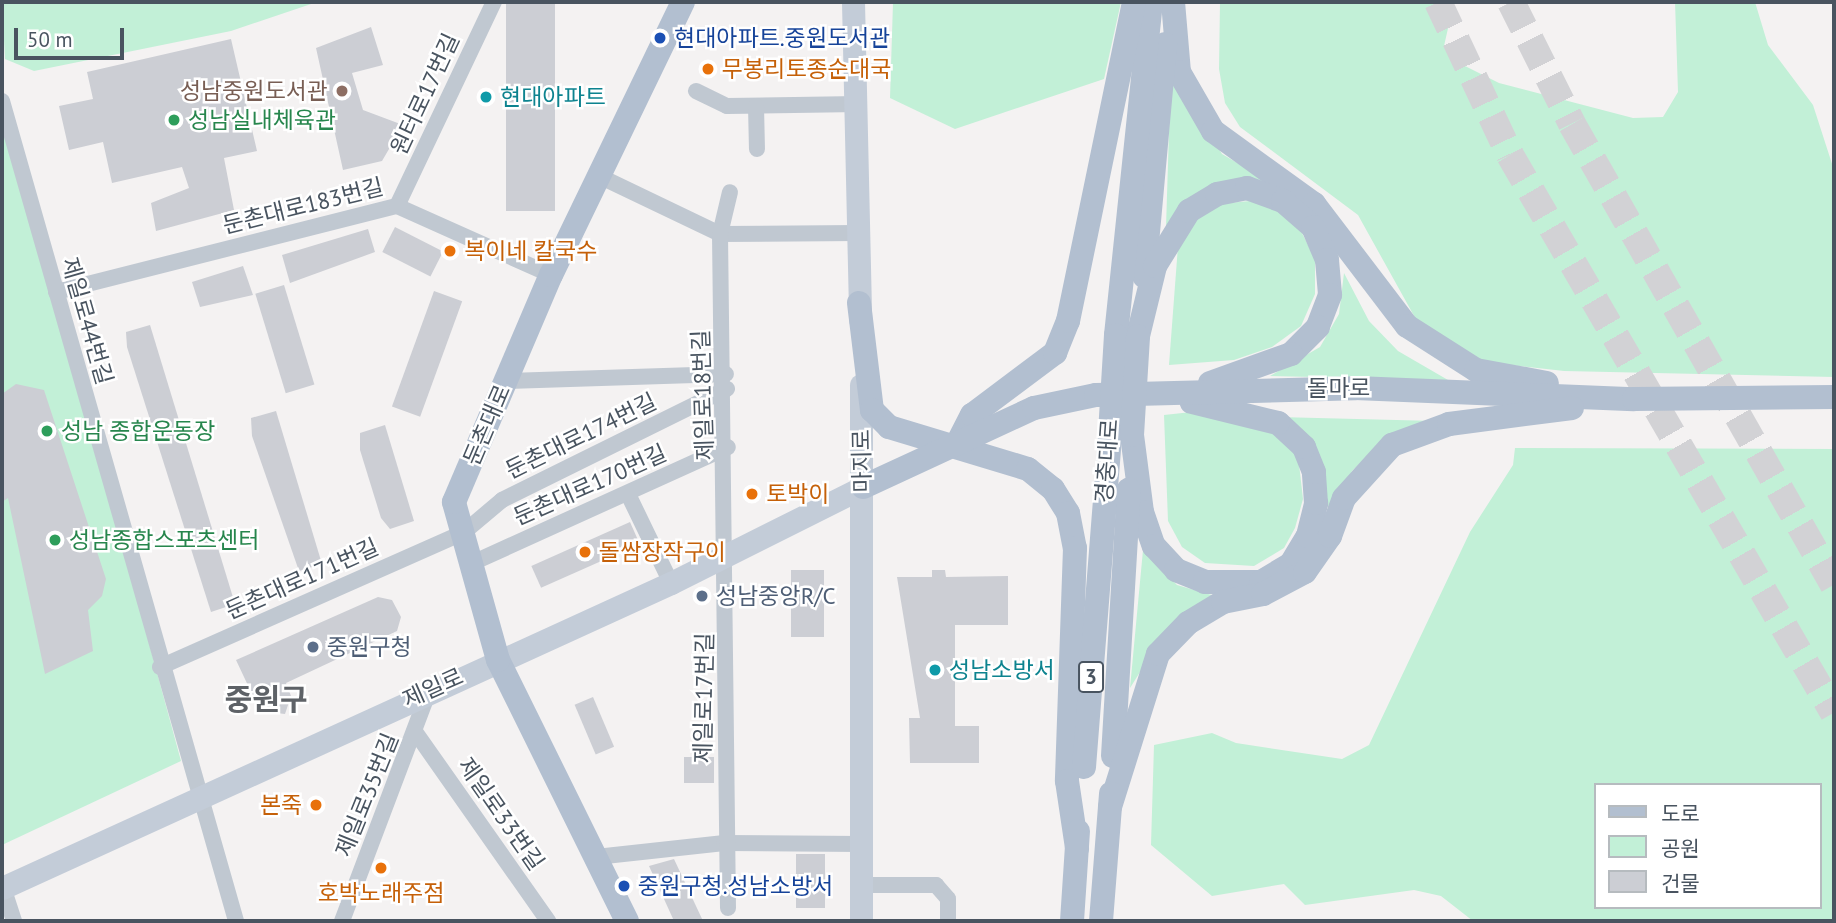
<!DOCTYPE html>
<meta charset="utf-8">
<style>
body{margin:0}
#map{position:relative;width:1836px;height:923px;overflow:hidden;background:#f4f2f2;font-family:"PT Sans","Noto Sans KR",sans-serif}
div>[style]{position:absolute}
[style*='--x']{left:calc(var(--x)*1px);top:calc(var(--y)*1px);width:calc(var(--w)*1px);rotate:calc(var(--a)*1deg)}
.green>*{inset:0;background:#c2f0d7}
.building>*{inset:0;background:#ccced4;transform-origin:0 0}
.highway-tunnel>*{height:28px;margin-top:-14px;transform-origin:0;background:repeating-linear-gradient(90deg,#d2d2d5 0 28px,transparent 0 42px)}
.street>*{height:16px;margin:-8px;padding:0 8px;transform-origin:8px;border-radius:8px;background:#c0c8d1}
.secondary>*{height:23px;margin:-11.5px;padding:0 11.5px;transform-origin:11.5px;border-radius:11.5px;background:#c3ccd8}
.primary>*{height:24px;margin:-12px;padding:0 12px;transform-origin:12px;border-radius:12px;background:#b2bfd0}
.primary-bridge>*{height:24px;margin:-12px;padding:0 12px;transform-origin:12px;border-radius:12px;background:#b2bfd0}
.dots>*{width:19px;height:19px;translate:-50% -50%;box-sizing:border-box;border:4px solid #fff;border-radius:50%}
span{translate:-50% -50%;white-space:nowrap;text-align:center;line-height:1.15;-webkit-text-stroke:5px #fff;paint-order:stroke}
.shield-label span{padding:2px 5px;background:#fff;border:2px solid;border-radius:5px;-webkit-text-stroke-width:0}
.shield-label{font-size:21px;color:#495460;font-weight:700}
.transit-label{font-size:23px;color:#164399}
.left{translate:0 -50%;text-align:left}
.food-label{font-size:23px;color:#c56008}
.right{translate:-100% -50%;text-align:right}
.education-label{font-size:23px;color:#785e54}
.street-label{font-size:23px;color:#495460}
.culture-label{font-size:23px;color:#0d838f}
.leisure-label{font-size:23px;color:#27864d}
.service-label{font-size:23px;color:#4e5e75}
.district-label{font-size:30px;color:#5e6267;font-weight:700}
.frame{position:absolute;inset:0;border:4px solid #495460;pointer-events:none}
.legend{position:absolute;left:1594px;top:783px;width:228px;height:126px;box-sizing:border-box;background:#fff;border:2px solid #b6bbbf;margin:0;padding:9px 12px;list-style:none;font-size:21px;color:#495460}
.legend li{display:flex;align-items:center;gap:14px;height:35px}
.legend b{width:35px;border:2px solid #b6bbbf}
.scale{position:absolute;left:14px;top:28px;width:110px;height:32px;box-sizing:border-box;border:4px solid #495460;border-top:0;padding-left:9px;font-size:21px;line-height:24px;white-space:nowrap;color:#495460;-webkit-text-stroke:5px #fff;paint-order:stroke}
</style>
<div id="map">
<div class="green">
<div style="clip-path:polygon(2px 2px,317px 2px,231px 31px,34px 71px,5px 59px)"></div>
<div style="clip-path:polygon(893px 2px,1121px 2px,1104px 79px,955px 129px,890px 98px)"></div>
<div style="clip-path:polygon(1220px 2px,1454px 2px,1444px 46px,1465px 66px,1499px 83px,1633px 118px,1663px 117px,1678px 92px,1675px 2px,1755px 2px,1768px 45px,1813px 105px,1834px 170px,1834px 377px,1564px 371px,1482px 362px,1418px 323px,1358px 215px,1240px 127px,1225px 103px,1219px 69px)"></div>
<div style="clip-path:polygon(1171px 68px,1222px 154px,1275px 185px,1229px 181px,1166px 227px)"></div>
<div style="clip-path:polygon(2px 102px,181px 761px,2px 845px)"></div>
<div style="clip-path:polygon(1250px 201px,1275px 207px,1300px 229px,1315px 259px,1315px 294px,1301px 326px,1272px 347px,1234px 360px,1169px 365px,1178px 246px,1195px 218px,1218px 204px)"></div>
<div style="clip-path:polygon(1344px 273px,1369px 321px,1398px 351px,1448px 380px,1270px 376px,1320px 347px,1339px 314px)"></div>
<div style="clip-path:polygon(1210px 410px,1246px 415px,1292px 444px,1299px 464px,1303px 499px,1295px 528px,1284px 548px,1254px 566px,1205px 563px,1182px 547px,1168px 521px,1164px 415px)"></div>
<div style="clip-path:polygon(1278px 417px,1436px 421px,1376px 448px,1352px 471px,1329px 516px,1327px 496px)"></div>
<div style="clip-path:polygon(evenodd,1515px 448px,1834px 449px,1834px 921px,1473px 921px,1441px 896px,1414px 890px,1305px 905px,1284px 884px,1212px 896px,1151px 845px,1154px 745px,1212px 733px,1236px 743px,1342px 759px,1369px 745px,1470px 532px,1513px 465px,1515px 448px,1596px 785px,1820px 785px,1820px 907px,1596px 907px,1596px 785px)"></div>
<div style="clip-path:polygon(1143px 550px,1177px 585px,1222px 598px,1157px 645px,1130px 688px)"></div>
</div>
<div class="building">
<div style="left:506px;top:2px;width:49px;height:209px"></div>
<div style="clip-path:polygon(371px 27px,383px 65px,352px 73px,363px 110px,403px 125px,382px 161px,343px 170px,316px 48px)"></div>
<div style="clip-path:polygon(231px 39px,257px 151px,224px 158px,234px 210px,156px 231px,151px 203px,189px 188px,182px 167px,112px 183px,103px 142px,69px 150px,59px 106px,93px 99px,87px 72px)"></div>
<div style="left:395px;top:227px;width:54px;height:28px;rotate:27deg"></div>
<div style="clip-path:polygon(368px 229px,375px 252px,290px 283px,282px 255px)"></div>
<div style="clip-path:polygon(243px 266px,253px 295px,200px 307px,192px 282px)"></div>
<div style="left:284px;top:285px;width:104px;height:30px;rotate:73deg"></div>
<div style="left:434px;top:291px;width:30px;height:123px;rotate:20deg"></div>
<div style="clip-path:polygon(150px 325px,235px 604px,211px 612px,127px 347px,126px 332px)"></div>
<div style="clip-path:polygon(16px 384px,44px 390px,106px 579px,102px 596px,88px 610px,93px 651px,45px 674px,8px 498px,2px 502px,2px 394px)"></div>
<div style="clip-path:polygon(276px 411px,322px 564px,299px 571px,252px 436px,251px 418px)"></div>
<div style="clip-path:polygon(385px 425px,414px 521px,390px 529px,381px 518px,360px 450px,360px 433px)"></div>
<div style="left:630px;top:522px;width:24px;height:108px;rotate:66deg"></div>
<div style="left:791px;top:570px;width:33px;height:67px"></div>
<div style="clip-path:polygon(932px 570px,945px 570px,946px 577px,1008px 576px,1008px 625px,955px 625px,955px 726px,979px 726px,979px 763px,910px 763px,909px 718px,920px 718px,897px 577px,932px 577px)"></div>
<div style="clip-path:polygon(378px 597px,392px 600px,401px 617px,397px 631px,286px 683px,291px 696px,285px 714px,260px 711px,236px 660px)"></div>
<div style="left:593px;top:697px;width:54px;height:20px;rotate:67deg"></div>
<div style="left:684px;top:757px;width:30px;height:26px"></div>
<div style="left:796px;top:854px;width:29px;height:54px"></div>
<div style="clip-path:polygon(674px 859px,703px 921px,674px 921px,649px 866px)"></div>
</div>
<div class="highway-tunnel">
<div style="--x:1438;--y:2;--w:169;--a:64.8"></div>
<div style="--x:1510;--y:155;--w:645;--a:59.86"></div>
<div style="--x:1511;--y:2;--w:136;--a:63.4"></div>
<div style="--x:1572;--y:124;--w:530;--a:60.39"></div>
</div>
<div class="street">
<div style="--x:696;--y:91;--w:34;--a:26"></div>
<div style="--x:727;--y:106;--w:132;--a:-0.9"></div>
<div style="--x:2;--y:101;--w:853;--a:74.07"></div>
<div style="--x:756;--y:106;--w:43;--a:88.7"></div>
<div style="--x:599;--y:176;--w:134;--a:25.6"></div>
<div style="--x:720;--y:234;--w:138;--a:-0.4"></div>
<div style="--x:397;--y:206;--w:226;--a:-64.6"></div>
<div style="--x:56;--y:292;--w:352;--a:-14.2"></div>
<div style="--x:397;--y:206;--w:169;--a:24.1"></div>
<div style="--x:506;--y:381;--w:220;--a:-1.8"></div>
<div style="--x:628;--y:494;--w:99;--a:64.2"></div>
<div style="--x:470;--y:564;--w:283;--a:-24.4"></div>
<div style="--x:160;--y:667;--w:331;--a:-23.9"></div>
<div style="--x:463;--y:533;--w:51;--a:-40.2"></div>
<div style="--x:502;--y:500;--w:251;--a:-26.3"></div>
<div style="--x:416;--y:733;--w:230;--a:54.9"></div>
<div style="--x:596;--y:857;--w:129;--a:-6.2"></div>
<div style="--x:724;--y:843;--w:137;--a:0.4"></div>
<div style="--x:861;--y:885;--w:75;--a:0"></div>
<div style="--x:936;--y:885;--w:18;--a:49"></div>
<div style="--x:948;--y:899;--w:22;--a:90"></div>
<div style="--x:3;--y:887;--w:36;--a:72"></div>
<div style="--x:728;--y:908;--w:674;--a:-90.68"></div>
<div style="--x:720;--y:234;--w:43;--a:-76.6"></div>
<div style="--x:342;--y:921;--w:249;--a:-69.3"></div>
</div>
<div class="secondary">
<div style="--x:853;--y:2;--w:318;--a:88.7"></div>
<div style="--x:2;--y:888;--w:735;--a:-24.51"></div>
<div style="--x:671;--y:583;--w:215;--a:-26.6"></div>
<div style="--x:861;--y:921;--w:536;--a:-90"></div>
</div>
<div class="primary">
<div style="--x:1173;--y:2;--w:70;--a:85.1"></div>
<div style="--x:1179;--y:72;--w:68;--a:60"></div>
<div style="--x:1213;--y:131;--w:125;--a:35.9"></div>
<div style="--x:1314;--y:204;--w:153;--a:52.7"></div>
<div style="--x:1407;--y:326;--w:82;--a:32.5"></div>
<div style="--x:1476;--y:370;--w:72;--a:10.4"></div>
<div style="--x:1144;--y:276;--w:233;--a:-84.8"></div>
<div style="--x:859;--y:303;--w:108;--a:83.1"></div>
<div style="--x:872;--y:410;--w:24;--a:45"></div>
<div style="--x:889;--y:427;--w:145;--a:16.8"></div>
<div style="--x:1028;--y:469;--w:32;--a:39"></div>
<div style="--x:1053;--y:489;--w:28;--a:58"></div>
<div style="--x:1068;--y:513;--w:36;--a:79"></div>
<div style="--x:1075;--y:548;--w:233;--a:92"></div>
<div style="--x:1067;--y:781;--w:68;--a:81.5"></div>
<div style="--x:1116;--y:335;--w:335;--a:-84"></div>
<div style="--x:1138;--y:336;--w:72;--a:-76.3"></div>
<div style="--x:1155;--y:266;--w:65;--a:-58.3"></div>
<div style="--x:1189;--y:211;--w:33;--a:-31"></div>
<div style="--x:1217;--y:194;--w:31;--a:-11"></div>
<div style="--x:1247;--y:188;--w:38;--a:20"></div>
<div style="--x:1283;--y:201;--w:40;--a:41"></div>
<div style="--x:1313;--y:227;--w:36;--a:67"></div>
<div style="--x:1327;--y:260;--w:35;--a:85"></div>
<div style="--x:1330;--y:295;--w:34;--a:111"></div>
<div style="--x:1318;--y:327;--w:38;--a:135"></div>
<div style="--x:1291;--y:354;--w:86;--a:160.3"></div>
<div style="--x:1132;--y:435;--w:78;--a:82.6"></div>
<div style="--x:1142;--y:512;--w:36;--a:71"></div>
<div style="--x:1154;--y:546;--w:33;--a:47"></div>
<div style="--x:1176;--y:570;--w:31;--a:22"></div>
<div style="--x:1205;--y:582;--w:56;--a:0"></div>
<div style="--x:1261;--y:582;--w:35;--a:-31"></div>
<div style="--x:1291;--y:564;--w:33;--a:-59"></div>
<div style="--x:1308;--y:536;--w:34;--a:-76"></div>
<div style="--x:1316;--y:503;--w:31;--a:-94"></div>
<div style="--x:1314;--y:472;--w:27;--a:-112"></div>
<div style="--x:1304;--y:447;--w:35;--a:-137"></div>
<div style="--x:1278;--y:423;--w:89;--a:-166.3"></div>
<div style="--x:957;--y:444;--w:33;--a:-63"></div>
<div style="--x:972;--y:415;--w:104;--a:-36.8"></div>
<div style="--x:1055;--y:353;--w:35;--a:-68"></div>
<div style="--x:1068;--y:321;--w:326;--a:-78.3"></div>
<div style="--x:863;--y:487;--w:188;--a:-24.8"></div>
<div style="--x:1034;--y:408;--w:63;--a:-11.8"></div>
<div style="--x:1096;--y:395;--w:259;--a:-1.5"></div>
<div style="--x:1355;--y:388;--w:279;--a:2.3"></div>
<div style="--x:1634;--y:399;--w:200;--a:-0.6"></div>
<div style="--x:1113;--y:756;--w:267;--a:-86.6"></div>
<div style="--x:1084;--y:767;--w:335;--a:-85.5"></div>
<div style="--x:1110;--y:807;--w:160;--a:-72.6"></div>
<div style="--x:1158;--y:654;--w:43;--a:-45.9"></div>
<div style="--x:1188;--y:623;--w:41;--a:-31"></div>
<div style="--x:1223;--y:602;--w:41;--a:-11.3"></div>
<div style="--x:1263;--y:594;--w:47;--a:-27.6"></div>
<div style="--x:1305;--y:572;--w:44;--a:-55.2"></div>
<div style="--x:1330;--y:536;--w:40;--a:-69.8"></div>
<div style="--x:1344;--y:498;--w:72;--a:-47.8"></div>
<div style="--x:1392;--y:445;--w:61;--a:-20.2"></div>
<div style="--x:1449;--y:424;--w:124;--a:-7.4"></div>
<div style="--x:627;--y:921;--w:291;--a:-116.3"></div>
<div style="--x:498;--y:660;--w:164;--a:-105.6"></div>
<div style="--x:454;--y:502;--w:247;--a:-66.9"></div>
<div style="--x:551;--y:275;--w:303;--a:-64.2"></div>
<div style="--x:1072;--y:921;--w:90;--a:-86.2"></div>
<div style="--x:1101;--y:921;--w:128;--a:-85.5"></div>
</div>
<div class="primary-bridge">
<div style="--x:1110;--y:433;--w:98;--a:-86.5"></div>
<div style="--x:1132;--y:435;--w:99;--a:-86.5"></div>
</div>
<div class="dots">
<div style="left:660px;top:38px;background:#1a4fb4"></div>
<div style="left:708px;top:69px;background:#e8710a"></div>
<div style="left:342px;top:91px;background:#8d6e63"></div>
<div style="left:486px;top:97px;background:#0f9aa8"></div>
<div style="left:174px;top:120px;background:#2e9e5b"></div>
<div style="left:450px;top:251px;background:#e8710a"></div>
<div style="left:47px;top:431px;background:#2e9e5b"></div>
<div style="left:752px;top:494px;background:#e8710a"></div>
<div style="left:55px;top:540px;background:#2e9e5b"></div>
<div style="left:585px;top:552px;background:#e8710a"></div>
<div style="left:702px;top:596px;background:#5c6f8a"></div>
<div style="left:313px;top:647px;background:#5c6f8a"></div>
<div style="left:935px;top:670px;background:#0f9aa8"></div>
<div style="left:316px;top:805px;background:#e8710a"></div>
<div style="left:381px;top:868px;background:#e8710a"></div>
<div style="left:624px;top:886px;background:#1a4fb4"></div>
</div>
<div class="shield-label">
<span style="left:1091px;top:677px">3</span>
</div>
<div class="transit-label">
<span class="left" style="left:674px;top:38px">현대아파트.중원도서관</span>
<span class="left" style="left:638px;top:886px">중원구청.성남소방서</span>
</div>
<div class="food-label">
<span class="left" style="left:722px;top:69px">무봉리토종순대국</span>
<span class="left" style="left:464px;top:251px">복이네 칼국수</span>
<span class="left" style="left:766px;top:494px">토박이</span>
<span class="left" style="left:599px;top:552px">돌쌈장작구이</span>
<span class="right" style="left:302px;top:805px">본죽</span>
<span style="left:381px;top:893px">호박노래주점</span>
</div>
<div class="education-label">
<span class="right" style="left:328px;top:91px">성남중원도서관</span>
</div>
<div class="street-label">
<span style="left:425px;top:94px;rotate:-65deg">원터로17번길</span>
<span style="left:303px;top:206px;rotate:-14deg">둔촌대로183번길</span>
<span style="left:87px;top:321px;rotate:74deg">제일로44번길</span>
<span style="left:1339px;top:388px">돌마로</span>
<span style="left:703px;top:395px;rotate:-92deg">제일로18번길</span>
<span style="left:487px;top:425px;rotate:-67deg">둔촌대로</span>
<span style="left:581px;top:436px;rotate:-26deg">둔촌대로174번길</span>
<span style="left:862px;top:461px;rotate:-91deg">마지로</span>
<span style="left:1107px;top:461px;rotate:-86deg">경충대로</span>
<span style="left:590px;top:485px;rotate:-24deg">둔촌대로170번길</span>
<span style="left:302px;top:579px;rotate:-24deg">둔촌대로171번길</span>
<span style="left:433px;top:688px;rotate:-24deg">제일로</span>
<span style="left:704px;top:698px;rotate:-89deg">제일로17번길</span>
<span style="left:367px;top:795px;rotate:-68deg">제일로35번길</span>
<span style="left:501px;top:814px;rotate:55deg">제일로33번길</span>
</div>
<div class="culture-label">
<span class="left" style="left:500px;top:97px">현대아파트</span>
<span class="left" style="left:949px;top:670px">성남소방서</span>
</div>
<div class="leisure-label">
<span class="left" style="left:188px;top:120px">성남실내체육관</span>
<span class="left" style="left:61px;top:431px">성남 종합운동장</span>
<span class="left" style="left:69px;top:540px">성남종합스포츠센터</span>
</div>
<div class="service-label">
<span class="left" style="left:716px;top:596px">성남중앙R/C</span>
<span class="left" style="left:327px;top:647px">중원구청</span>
</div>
<div class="district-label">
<span style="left:266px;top:699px">중원구</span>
</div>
<div class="frame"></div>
<ul class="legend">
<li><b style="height:9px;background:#b2bfd0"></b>도로</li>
<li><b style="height:19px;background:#c2f0d7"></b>공원</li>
<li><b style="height:19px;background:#ccced4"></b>건물</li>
</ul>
<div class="scale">50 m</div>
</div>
